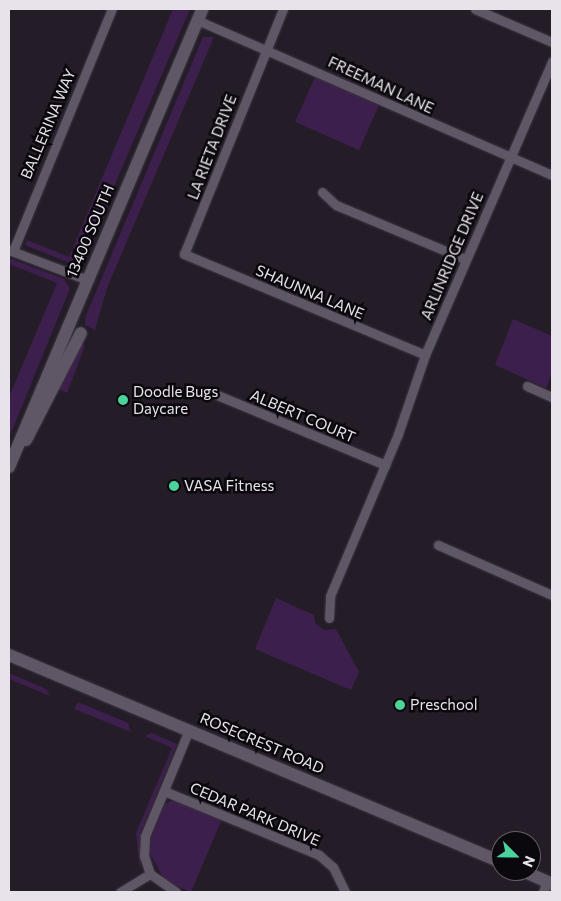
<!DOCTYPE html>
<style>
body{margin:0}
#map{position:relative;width:561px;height:901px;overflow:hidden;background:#241d28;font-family:Commissioner,sans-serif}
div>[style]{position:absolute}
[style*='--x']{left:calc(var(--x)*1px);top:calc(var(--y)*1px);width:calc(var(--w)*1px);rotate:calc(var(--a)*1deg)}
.green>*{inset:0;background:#3d1f4d;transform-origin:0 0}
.roads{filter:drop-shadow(0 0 1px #3d3741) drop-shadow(0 0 1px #3d3741)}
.street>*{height:9px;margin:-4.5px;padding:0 4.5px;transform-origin:4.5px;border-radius:4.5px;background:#5f5765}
.secondary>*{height:12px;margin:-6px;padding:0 6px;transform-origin:6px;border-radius:6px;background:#5f5765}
.dots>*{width:14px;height:14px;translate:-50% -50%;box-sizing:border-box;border:2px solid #0b080d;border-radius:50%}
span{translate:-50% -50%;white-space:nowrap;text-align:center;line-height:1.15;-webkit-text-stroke:5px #0b080d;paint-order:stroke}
.street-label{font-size:15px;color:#e8e3eb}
.poi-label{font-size:15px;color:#e8e3eb}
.left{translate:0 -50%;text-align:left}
.frame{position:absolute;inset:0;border:10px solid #e8e3eb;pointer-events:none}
.north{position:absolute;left:491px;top:831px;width:50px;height:50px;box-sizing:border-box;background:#0b080d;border:1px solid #636066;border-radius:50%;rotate:113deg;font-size:14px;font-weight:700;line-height:20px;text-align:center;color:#e8e3eb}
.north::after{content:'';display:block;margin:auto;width:18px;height:22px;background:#4ad49c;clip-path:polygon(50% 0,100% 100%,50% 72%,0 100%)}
</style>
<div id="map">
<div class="green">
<div style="clip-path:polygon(173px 9px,190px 9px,82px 261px,75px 265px,25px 245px,27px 240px,69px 257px)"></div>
<div style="clip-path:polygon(203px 37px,214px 37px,107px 288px,95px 330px,85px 325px,85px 318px)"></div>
<div style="left:315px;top:77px;width:70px;height:49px;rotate:24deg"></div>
<div style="clip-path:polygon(9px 258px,64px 279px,70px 288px,9px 438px,9px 397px,57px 283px,9px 264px)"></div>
<div style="clip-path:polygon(513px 319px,552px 336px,552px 373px,546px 388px,495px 365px)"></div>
<div style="clip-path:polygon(79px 340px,85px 346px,67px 393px,58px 389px)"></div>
<div style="clip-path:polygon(276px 598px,314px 615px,315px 623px,324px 630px,336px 629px,359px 672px,351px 690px,255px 649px)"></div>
<div style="clip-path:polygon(9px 673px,46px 689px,50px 696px,9px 679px)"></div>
<div style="clip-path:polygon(78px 702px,128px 723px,131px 732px,74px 709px)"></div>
<div style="clip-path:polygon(151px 733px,177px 744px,141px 832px,140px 871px,136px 833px,172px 748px,145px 736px)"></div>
<div style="clip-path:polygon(174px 800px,222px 819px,191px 892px,165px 881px,150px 853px,151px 838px,165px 804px)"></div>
</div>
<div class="roads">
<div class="street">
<div style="--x:283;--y:9;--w:264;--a:112"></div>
<div style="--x:184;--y:254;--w:261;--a:22.7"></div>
<div style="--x:475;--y:9;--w:84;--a:23.2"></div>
<div style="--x:197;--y:20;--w:387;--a:23.6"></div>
<div style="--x:322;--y:192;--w:19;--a:43"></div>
<div style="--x:336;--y:205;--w:140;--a:22.7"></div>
<div style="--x:9;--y:250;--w:85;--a:20.8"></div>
<div style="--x:13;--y:251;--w:261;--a:-67.8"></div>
<div style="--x:527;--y:386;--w:27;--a:24"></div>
<div style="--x:210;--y:392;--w:190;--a:22.6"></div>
<div style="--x:438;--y:545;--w:124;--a:23.7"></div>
<div style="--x:329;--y:618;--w:22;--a:-87"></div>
<div style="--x:330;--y:596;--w:176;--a:-67.2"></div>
<div style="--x:398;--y:434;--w:83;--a:-71.1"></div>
<div style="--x:425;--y:355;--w:320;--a:-66.6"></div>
<div style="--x:164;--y:791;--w:168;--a:22.4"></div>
<div style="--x:319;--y:855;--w:18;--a:41"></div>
<div style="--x:333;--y:867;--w:28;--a:64"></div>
<div style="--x:120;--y:892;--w:35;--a:-31"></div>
<div style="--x:176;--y:892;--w:32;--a:-145"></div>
<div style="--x:150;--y:874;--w:19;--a:-108"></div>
<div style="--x:144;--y:856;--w:20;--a:-87"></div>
<div style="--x:145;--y:836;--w:115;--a:-67.5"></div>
<div style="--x:543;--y:892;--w:12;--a:-70"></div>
</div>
<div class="secondary">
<div style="--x:26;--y:440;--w:120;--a:-62.8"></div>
<div style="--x:9;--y:467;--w:497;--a:-67.1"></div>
<div style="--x:9;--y:655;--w:534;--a:22.82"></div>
<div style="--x:523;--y:871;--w:32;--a:24"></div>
</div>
</div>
<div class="dots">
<div style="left:123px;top:400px;background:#4ad49c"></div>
<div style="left:174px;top:486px;background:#4ad49c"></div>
<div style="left:400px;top:705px;background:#4ad49c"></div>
</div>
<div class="street-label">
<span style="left:381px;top:85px;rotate:25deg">FREEMAN LANE</span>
<span style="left:48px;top:124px;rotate:-67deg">BALLERINA WAY</span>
<span style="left:212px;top:147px;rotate:-69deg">LA RIETA DRIVE</span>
<span style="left:90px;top:231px;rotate:-67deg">13400 SOUTH</span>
<span style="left:452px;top:256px;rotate:-67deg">ARLINRIDGE DRIVE</span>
<span style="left:310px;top:292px;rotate:23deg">SHAUNNA LANE</span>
<span style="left:303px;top:416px;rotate:23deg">ALBERT COURT</span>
<span style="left:262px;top:743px;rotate:23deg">ROSECREST ROAD</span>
<span style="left:255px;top:814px;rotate:23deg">CEDAR PARK DRIVE</span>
</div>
<div class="poi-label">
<span class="left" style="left:133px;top:400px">Doodle Bugs<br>Daycare</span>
<span class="left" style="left:184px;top:486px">VASA Fitness</span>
<span class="left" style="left:410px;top:705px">Preschool</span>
</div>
<div class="frame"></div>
<div class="north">N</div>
</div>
